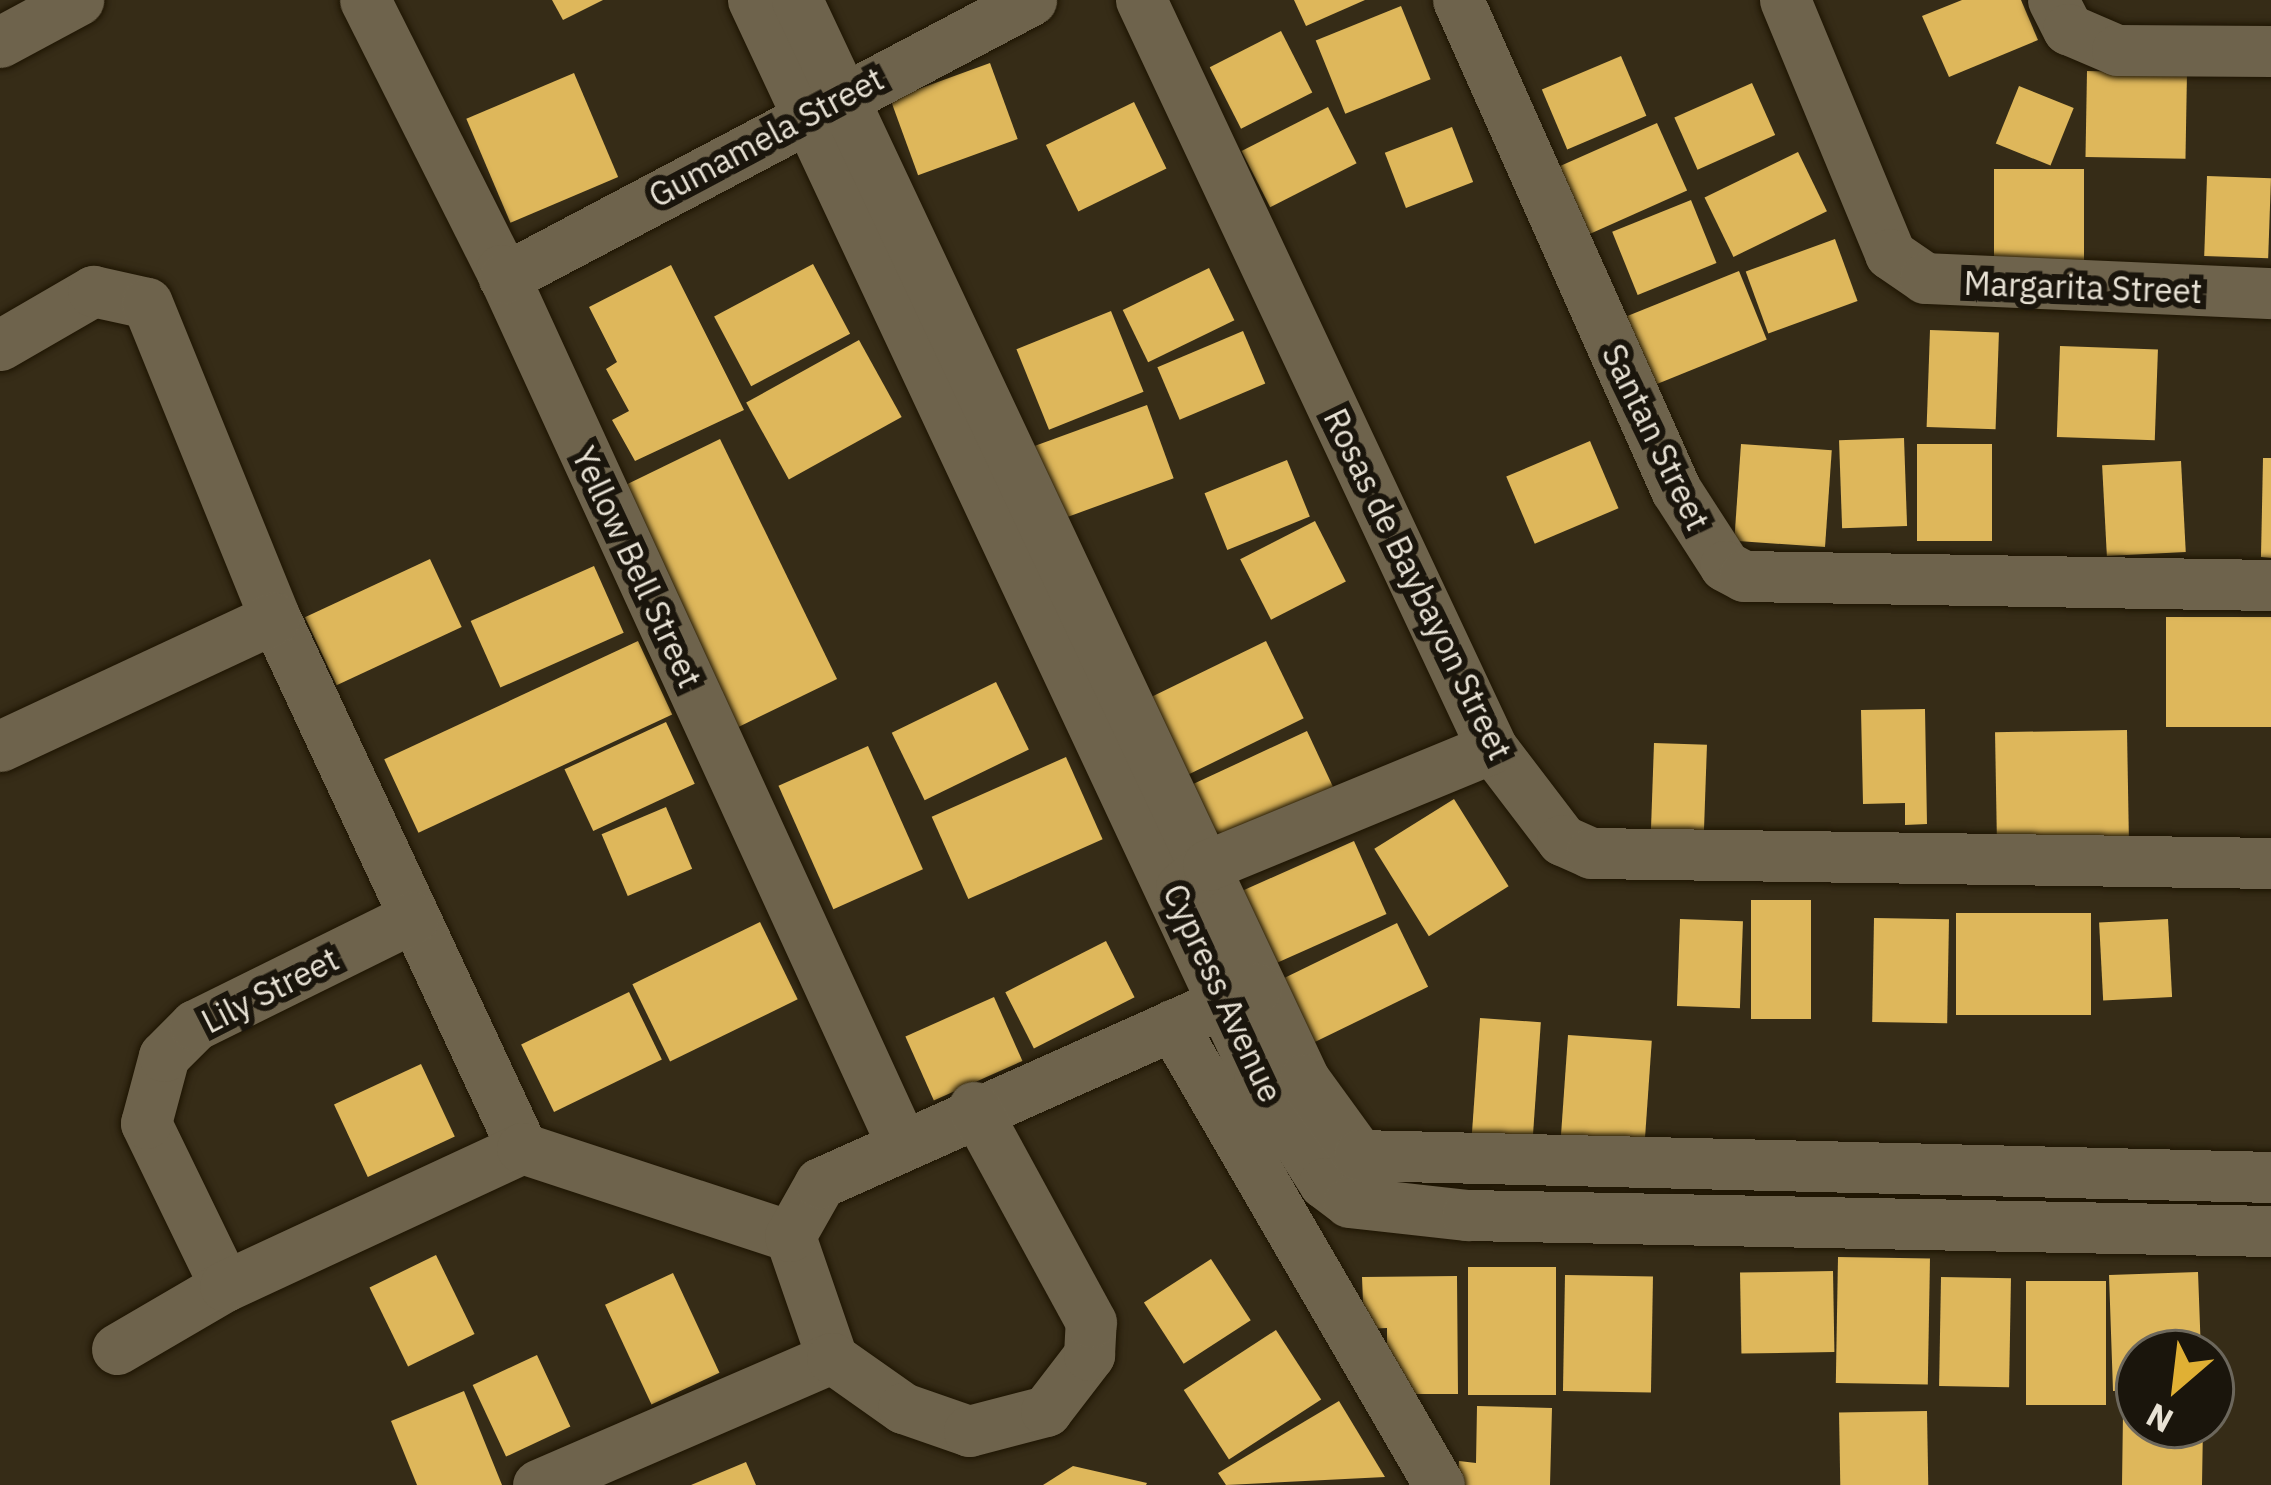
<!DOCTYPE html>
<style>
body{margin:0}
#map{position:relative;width:2271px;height:1485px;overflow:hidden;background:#362c17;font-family:"IBM Plex Sans",sans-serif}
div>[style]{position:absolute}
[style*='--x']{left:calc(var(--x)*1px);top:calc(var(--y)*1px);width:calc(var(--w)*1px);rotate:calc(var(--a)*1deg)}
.building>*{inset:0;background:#deb75b;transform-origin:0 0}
.roads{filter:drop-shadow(0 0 3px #1d1402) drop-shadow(0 0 3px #1d1402)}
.minor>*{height:51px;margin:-25.5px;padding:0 25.5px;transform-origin:25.5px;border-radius:25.5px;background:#6e634c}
span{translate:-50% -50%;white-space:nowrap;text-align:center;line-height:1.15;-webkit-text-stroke:12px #1a150c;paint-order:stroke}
.street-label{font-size:33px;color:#e8e2d5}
.north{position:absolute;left:2115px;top:1329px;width:120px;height:120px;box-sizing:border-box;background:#1a150c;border:3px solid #6c675c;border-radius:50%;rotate:208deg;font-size:33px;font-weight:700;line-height:48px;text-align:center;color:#e8e2d5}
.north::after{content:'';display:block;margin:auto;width:42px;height:54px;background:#e0b034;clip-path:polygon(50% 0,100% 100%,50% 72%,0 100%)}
</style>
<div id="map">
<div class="building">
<div style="clip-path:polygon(552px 0,603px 0,563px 20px)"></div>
<div style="clip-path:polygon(1294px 0,1365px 0,1306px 26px)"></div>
<div style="clip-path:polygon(1962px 0,2021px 0,2038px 40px,1949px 77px,1922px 16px)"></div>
<div style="left:1401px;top:6px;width:79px;height:92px;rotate:68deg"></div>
<div style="left:1281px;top:31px;width:69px;height:80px;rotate:63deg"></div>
<div style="left:1621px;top:56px;width:65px;height:86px;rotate:67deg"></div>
<div style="left:990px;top:63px;width:81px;height:106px;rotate:70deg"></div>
<div style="left:2087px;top:71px;width:100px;height:86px;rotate:1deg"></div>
<div style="left:574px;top:73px;width:113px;height:117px;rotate:67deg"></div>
<div style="left:1752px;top:83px;width:57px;height:85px;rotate:66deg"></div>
<div style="left:2019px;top:86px;width:59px;height:62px;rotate:22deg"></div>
<div style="left:1134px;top:102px;width:74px;height:98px;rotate:64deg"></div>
<div style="left:1328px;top:107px;width:63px;height:97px;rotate:63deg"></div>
<div style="left:1657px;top:123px;width:74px;height:114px;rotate:66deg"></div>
<div style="left:1452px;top:127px;width:59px;height:72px;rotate:69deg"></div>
<div style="left:1798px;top:152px;width:66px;height:104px;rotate:64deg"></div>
<div style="left:1994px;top:169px;width:90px;height:98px"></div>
<div style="left:2207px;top:176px;width:64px;height:80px;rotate:2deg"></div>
<div style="left:1691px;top:200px;width:68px;height:85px;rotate:68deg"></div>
<div style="left:1835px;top:239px;width:66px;height:95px;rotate:70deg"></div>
<div style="left:813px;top:264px;width:79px;height:112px;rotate:62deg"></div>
<div style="clip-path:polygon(671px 265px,744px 410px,635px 461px,612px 420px,629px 411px,606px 369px,617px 362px,589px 307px)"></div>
<div style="left:1209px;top:268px;width:58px;height:96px;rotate:64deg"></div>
<div style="left:1739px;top:271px;width:74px;height:121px;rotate:68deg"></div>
<div style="left:1111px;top:311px;width:87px;height:102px;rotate:68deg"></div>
<div style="left:1930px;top:330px;width:69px;height:97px;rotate:2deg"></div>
<div style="left:1243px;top:331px;width:57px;height:93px;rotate:67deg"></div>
<div style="left:859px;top:340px;width:88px;height:129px;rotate:61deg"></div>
<div style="left:2060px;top:346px;width:98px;height:91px;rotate:2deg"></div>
<div style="left:1147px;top:405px;width:78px;height:127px;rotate:70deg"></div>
<div style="left:1904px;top:438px;width:88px;height:65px;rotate:88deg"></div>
<div style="left:720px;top:439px;width:267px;height:112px;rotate:64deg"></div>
<div style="left:1590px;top:441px;width:73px;height:91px;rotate:67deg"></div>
<div style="left:1741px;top:444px;width:91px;height:97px;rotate:4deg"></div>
<div style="left:1917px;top:444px;width:75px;height:97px"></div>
<div style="clip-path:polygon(2263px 458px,2271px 458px,2271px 558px,2261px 557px)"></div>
<div style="left:1287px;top:460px;width:61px;height:89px;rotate:68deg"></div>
<div style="left:2181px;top:461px;width:91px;height:79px;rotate:87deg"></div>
<div style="left:1315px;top:521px;width:68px;height:84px;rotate:63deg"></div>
<div style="left:430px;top:559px;width:75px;height:138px;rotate:65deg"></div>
<div style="left:594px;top:566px;width:73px;height:135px;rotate:66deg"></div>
<div style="left:2271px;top:617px;width:110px;height:105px;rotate:90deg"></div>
<div style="left:638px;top:641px;width:81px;height:280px;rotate:65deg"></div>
<div style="left:1266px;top:641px;width:86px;height:134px;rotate:64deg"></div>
<div style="left:996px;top:682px;width:75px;height:116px;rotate:64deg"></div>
<div style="clip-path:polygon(1925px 709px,1927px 824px,1905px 825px,1905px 803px,1863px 804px,1861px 710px)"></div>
<div style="left:666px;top:722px;width:68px;height:112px;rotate:65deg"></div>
<div style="left:2127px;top:730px;width:114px;height:132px;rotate:89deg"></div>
<div style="left:1307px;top:731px;width:77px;height:128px;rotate:65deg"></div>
<div style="left:1654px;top:743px;width:53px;height:101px;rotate:2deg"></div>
<div style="left:868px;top:746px;width:135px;height:98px;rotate:66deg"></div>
<div style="left:1066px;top:757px;width:90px;height:147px;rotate:66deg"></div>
<div style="left:1454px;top:799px;width:103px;height:94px;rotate:58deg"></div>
<div style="left:666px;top:807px;width:67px;height:70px;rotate:67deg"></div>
<div style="left:1354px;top:841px;width:80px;height:121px;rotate:66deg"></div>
<div style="left:1811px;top:900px;width:119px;height:60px;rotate:90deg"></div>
<div style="left:1956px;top:913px;width:135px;height:102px"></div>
<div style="left:1874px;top:918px;width:75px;height:104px;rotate:1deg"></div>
<div style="left:1680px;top:919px;width:63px;height:87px;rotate:2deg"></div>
<div style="left:2168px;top:919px;width:78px;height:69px;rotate:87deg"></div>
<div style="left:760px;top:922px;width:86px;height:142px;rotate:64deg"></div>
<div style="left:1397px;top:923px;width:71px;height:130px;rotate:64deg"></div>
<div style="left:1106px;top:941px;width:63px;height:113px;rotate:63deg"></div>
<div style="left:629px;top:992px;width:75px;height:120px;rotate:64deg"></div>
<div style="left:994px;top:997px;width:70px;height:97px;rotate:66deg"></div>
<div style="left:1480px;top:1018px;width:61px;height:125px;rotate:4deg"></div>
<div style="left:1568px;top:1035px;width:84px;height:112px;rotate:4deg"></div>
<div style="left:421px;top:1064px;width:80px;height:96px;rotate:65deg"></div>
<div style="left:436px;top:1255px;width:88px;height:74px;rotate:64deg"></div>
<div style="left:1838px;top:1257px;width:92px;height:126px;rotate:1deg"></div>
<div style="left:1211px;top:1259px;width:73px;height:80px;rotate:57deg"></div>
<div style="left:1468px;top:1267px;width:88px;height:128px"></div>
<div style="left:1833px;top:1271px;width:81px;height:93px;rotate:89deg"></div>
<div style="clip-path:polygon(2198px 1272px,2201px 1353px,2139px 1353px,2139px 1390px,2113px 1391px,2109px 1275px)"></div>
<div style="left:673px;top:1273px;width:110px;height:75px;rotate:65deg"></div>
<div style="left:1565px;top:1275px;width:88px;height:116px;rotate:1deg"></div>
<div style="clip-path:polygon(1457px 1276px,1458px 1394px,1387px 1394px,1387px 1328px,1364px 1329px,1362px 1277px)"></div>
<div style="left:1941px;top:1277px;width:70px;height:109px;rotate:1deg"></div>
<div style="left:2106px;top:1281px;width:124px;height:80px;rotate:90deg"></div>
<div style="left:1276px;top:1330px;width:83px;height:110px;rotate:57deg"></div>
<div style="left:537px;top:1355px;width:79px;height:71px;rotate:65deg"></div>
<div style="clip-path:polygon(464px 1391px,502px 1485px,417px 1485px,391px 1421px)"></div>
<div style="clip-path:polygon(1339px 1401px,1385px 1477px,1226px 1485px,1218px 1473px)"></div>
<div style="clip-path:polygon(1477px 1406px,1552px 1408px,1550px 1485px,1457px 1485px,1459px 1461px,1476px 1463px)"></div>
<div style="left:1927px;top:1411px;width:74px;height:88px;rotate:89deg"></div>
<div style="clip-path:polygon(2123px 1412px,2139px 1412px,2139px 1425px,2203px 1425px,2202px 1485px,2122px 1485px)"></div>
<div style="clip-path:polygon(746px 1462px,756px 1485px,691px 1485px)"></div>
<div style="clip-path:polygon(1073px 1466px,1147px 1483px,1146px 1485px,1043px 1485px)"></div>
</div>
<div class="roads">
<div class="minor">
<div style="--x:365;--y:0;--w:302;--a:63.3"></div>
<div style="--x:501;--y:270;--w:955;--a:65.37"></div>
<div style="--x:753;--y:0;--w:1193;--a:64.9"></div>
<div style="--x:1259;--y:1080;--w:122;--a:57.7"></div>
<div style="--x:1324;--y:1183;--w:31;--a:37"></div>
<div style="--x:1349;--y:1202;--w:119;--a:6.3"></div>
<div style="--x:1467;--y:1215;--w:804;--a:1.14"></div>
<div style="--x:797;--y:0;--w:1192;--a:64.83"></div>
<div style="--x:1304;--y:1079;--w:94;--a:54.1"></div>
<div style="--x:1359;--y:1155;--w:912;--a:1.38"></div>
<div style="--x:1141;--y:0;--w:826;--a:64.86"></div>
<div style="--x:1492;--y:748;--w:116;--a:52.7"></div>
<div style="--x:1562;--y:840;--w:32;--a:24"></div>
<div style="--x:1591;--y:853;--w:680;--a:0.84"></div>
<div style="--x:1458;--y:0;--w:536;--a:66.02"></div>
<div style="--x:1676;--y:490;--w:90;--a:57.2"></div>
<div style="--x:1725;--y:566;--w:21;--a:28"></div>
<div style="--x:1744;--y:576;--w:527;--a:0.98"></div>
<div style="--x:1785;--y:0;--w:275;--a:67.5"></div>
<div style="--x:1890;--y:254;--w:42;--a:34.4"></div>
<div style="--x:1925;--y:278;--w:346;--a:2.5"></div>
<div style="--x:2053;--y:0;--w:33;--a:63"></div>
<div style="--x:2068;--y:29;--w:53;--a:23.2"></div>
<div style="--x:2117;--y:50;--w:154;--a:0.4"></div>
<div style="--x:0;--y:42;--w:89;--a:-28.3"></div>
<div style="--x:504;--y:278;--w:596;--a:-27.81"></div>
<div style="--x:0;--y:345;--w:108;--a:-30.1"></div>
<div style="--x:93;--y:291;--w:55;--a:12.5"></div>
<div style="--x:147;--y:303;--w:340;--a:67.9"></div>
<div style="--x:275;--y:618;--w:585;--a:65.01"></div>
<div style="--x:0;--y:746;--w:303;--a:-25"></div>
<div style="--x:1181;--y:887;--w:35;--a:-39"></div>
<div style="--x:1208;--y:865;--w:307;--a:-22.4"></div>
<div style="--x:1172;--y:1025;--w:532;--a:59.87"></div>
<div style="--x:225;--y:1286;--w:181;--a:-115.9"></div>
<div style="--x:146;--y:1123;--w:69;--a:-75"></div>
<div style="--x:164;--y:1056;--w:44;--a:-45"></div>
<div style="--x:195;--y:1025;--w:244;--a:-26.3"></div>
<div style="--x:117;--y:1349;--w:125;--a:-30.3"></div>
<div style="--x:225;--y:1286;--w:327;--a:-24.9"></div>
<div style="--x:522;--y:1148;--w:282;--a:18.2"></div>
<div style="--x:832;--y:1358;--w:129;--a:-109"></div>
<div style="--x:790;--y:1236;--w:61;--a:-60.5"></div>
<div style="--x:820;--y:1183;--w:478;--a:-24.1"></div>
<div style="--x:538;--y:1485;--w:320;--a:-23.4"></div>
<div style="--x:832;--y:1358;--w:87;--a:35.2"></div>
<div style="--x:903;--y:1408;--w:70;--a:19.2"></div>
<div style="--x:969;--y:1431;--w:80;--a:-14.6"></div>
<div style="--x:1046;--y:1411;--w:71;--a:-52.5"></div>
<div style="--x:1089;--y:1355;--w:33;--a:-87"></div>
<div style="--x:1091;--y:1322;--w:245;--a:-118.6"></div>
</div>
</div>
<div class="street-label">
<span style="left:766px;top:137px;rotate:-28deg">Gumamela Street</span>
<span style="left:2083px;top:287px;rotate:2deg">Margarita Street</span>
<span style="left:1656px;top:437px;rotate:64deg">Santan Street</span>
<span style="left:637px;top:567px;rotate:65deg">Yellow Bell Street</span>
<span style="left:1418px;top:584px;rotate:64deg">Rosas de Baybayon Street</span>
<span style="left:270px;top:990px;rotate:-27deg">Lily Street</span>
<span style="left:1223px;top:993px;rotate:65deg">Cypress Avenue</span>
</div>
<div class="north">N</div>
</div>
